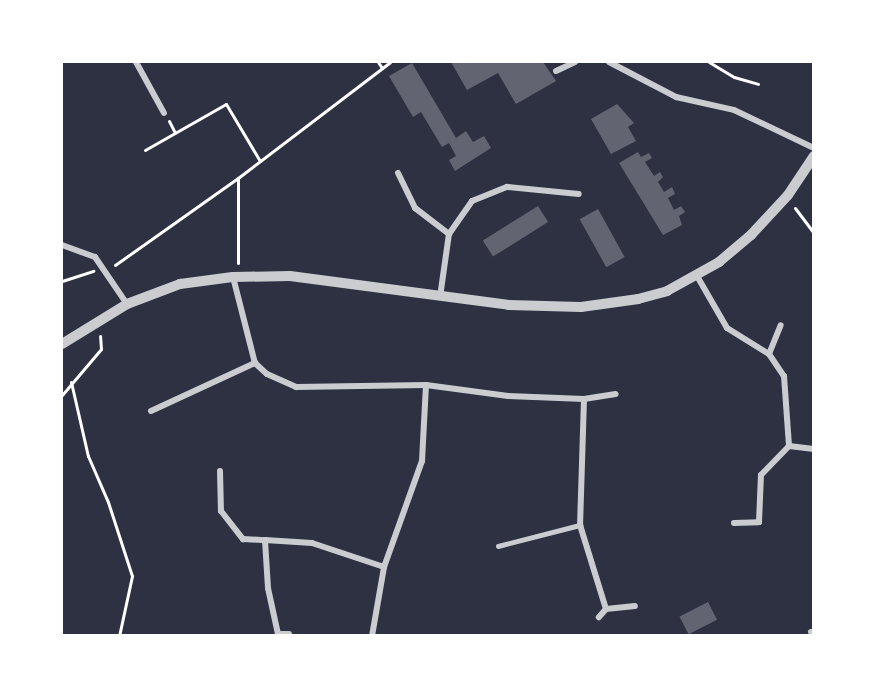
<!DOCTYPE html>
<style>
body{margin:0}
#map{position:relative;width:875px;height:697px;overflow:hidden;background:#2d3142;font-family:Georgia,serif}
div>[style]{position:absolute}
[style*='--x']{left:calc(var(--x)*1px);top:calc(var(--y)*1px);width:calc(var(--w)*1px);rotate:calc(var(--a)*1deg)}
.building>*{inset:0;background:#626471;transform-origin:0 0}
.path>*{height:3px;margin:-1.5px;padding:0 1.5px;transform-origin:1.5px;border-radius:1.5px;background:#fff}
.service>*{height:4.5px;margin:-2.25px;padding:0 2.25px;transform-origin:2.25px;border-radius:2.25px;background:#caccd0}
.minor>*{height:6px;margin:-3px;padding:0 3px;transform-origin:3px;border-radius:3px;background:#caccd0}
.tertiary>*{height:10px;margin:-5px;padding:0 5px;transform-origin:5px;border-radius:5px;background:#caccd0}
span{translate:-50% -50%;white-space:nowrap;text-align:center;line-height:1.15;-webkit-text-stroke:4.5px #fff;paint-order:stroke}
.frame{position:absolute;inset:0;border:63px solid #fff;pointer-events:none}
</style>
<div id="map">
<div class="building">
<div style="clip-path:polygon(451px 62px,543px 62px,556px 81px,516px 104px,498px 73px,467px 90px)"></div>
<div style="clip-path:polygon(412px 63px,456px 138px,466px 131px,473px 142px,484px 136px,491px 148px,455px 171px,449px 160px,456px 156px,449px 143px,442px 147px,421px 112px,413px 117px,389px 76px)"></div>
<div style="clip-path:polygon(617px 104px,634px 123px,628px 127px,636px 141px,611px 154px,591px 119px)"></div>
<div style="clip-path:polygon(638px 152px,641px 157px,649px 153px,652px 158px,645px 162px,654px 176px,660px 172px,663px 177px,658px 182px,664px 192px,672px 187px,675px 194px,668px 198px,674px 210px,681px 206px,685px 212px,679px 216px,682px 225px,663px 235px,619px 163px)"></div>
<div style="left:538px;top:206px;width:19px;height:65px;rotate:58deg"></div>
<div style="left:598px;top:209px;width:55px;height:21px;rotate:61deg"></div>
<div style="left:708px;top:602px;width:20px;height:32px;rotate:63deg"></div>
</div>
<div class="path">
<div style="--x:378;--y:62;--w:7;--a:56"></div>
<div style="--x:709;--y:62;--w:29;--a:31"></div>
<div style="--x:734;--y:77;--w:25;--a:16"></div>
<div style="--x:169;--y:121;--w:13;--a:63"></div>
<div style="--x:145;--y:150;--w:93;--a:-29.6"></div>
<div style="--x:226;--y:104;--w:66;--a:59.2"></div>
<div style="--x:238;--y:178;--w:85;--a:90"></div>
<div style="--x:795;--y:208;--w:31;--a:53"></div>
<div style="--x:115;--y:265;--w:151;--a:-35.3"></div>
<div style="--x:238;--y:178;--w:191;--a:-37.3"></div>
<div style="--x:62;--y:281;--w:33;--a:-18"></div>
<div style="--x:71;--y:382;--w:76;--a:77.1"></div>
<div style="--x:88;--y:456;--w:50;--a:66.5"></div>
<div style="--x:108;--y:502;--w:78;--a:72"></div>
<div style="--x:132;--y:576;--w:61;--a:102.2"></div>
<div style="--x:62;--y:395;--w:60;--a:-49.7"></div>
<div style="--x:101;--y:349;--w:13;--a:-94"></div>
</div>
<div class="service">
<div style="--x:498;--y:546;--w:85;--a:-14.4"></div>
</div>
<div class="minor">
<div style="--x:136;--y:62;--w:58;--a:61.2"></div>
<div style="--x:609;--y:62;--w:76;--a:27.6"></div>
<div style="--x:676;--y:97;--w:59;--a:12.6"></div>
<div style="--x:734;--y:110;--w:89;--a:25.4"></div>
<div style="--x:556;--y:71;--w:21;--a:-25"></div>
<div style="--x:398;--y:173;--w:39;--a:64"></div>
<div style="--x:415;--y:208;--w:43;--a:37.4"></div>
<div style="--x:62;--y:245;--w:35;--a:20"></div>
<div style="--x:95;--y:257;--w:57;--a:55.8"></div>
<div style="--x:697;--y:276;--w:60;--a:60"></div>
<div style="--x:727;--y:328;--w:49;--a:31.8"></div>
<div style="--x:769;--y:354;--w:27;--a:56"></div>
<div style="--x:784;--y:376;--w:70;--a:85.9"></div>
<div style="--x:789;--y:446;--w:25;--a:7"></div>
<div style="--x:233;--y:277;--w:89;--a:75.7"></div>
<div style="--x:255;--y:363;--w:16;--a:43"></div>
<div style="--x:267;--y:374;--w:32;--a:24"></div>
<div style="--x:296;--y:387;--w:130;--a:-0.9"></div>
<div style="--x:426;--y:385;--w:83;--a:7.6"></div>
<div style="--x:508;--y:396;--w:76;--a:2.3"></div>
<div style="--x:584;--y:399;--w:126;--a:91.8"></div>
<div style="--x:580;--y:525;--w:88;--a:72.8"></div>
<div style="--x:606;--y:609;--w:11;--a:131"></div>
<div style="--x:440;--y:297;--w:64;--a:-81.9"></div>
<div style="--x:449;--y:234;--w:40;--a:-55.1"></div>
<div style="--x:472;--y:201;--w:38;--a:-22"></div>
<div style="--x:507;--y:187;--w:72;--a:5.6"></div>
<div style="--x:769;--y:354;--w:31;--a:-68"></div>
<div style="--x:584;--y:399;--w:32;--a:-9"></div>
<div style="--x:151;--y:411;--w:115;--a:-24.8"></div>
<div style="--x:220;--y:471;--w:40;--a:88.6"></div>
<div style="--x:221;--y:511;--w:36;--a:52"></div>
<div style="--x:243;--y:539;--w:22;--a:3"></div>
<div style="--x:734;--y:523;--w:25;--a:-2"></div>
<div style="--x:759;--y:522;--w:47;--a:-87.6"></div>
<div style="--x:761;--y:475;--w:40;--a:-46"></div>
<div style="--x:606;--y:609;--w:29;--a:-6"></div>
<div style="--x:811;--y:632;--w:4;--a:63"></div>
<div style="--x:289;--y:634;--w:11;--a:180"></div>
<div style="--x:278;--y:634;--w:47;--a:-102.3"></div>
<div style="--x:268;--y:588;--w:48;--a:-93.6"></div>
<div style="--x:265;--y:540;--w:47;--a:3.7"></div>
<div style="--x:312;--y:543;--w:76;--a:18.4"></div>
<div style="--x:372;--y:636;--w:70;--a:-80.1"></div>
<div style="--x:384;--y:567;--w:113;--a:-70.3"></div>
<div style="--x:422;--y:461;--w:76;--a:-87"></div>
</div>
<div class="tertiary">
<div style="--x:62;--y:344;--w:76;--a:-31.6"></div>
<div style="--x:127;--y:304;--w:57;--a:-20.7"></div>
<div style="--x:180;--y:284;--w:53;--a:-7.5"></div>
<div style="--x:233;--y:277;--w:57;--a:-1"></div>
<div style="--x:290;--y:276;--w:221;--a:7.5"></div>
<div style="--x:509;--y:305;--w:72;--a:1.6"></div>
<div style="--x:581;--y:307;--w:58;--a:-8"></div>
<div style="--x:638;--y:299;--w:30;--a:-15"></div>
<div style="--x:667;--y:291;--w:60;--a:-29.1"></div>
<div style="--x:719;--y:262;--w:42;--a:-40.2"></div>
<div style="--x:751;--y:235;--w:54;--a:-47.2"></div>
<div style="--x:788;--y:195;--w:47;--a:-56.3"></div>
</div>
<div class="frame"></div>
</div>
